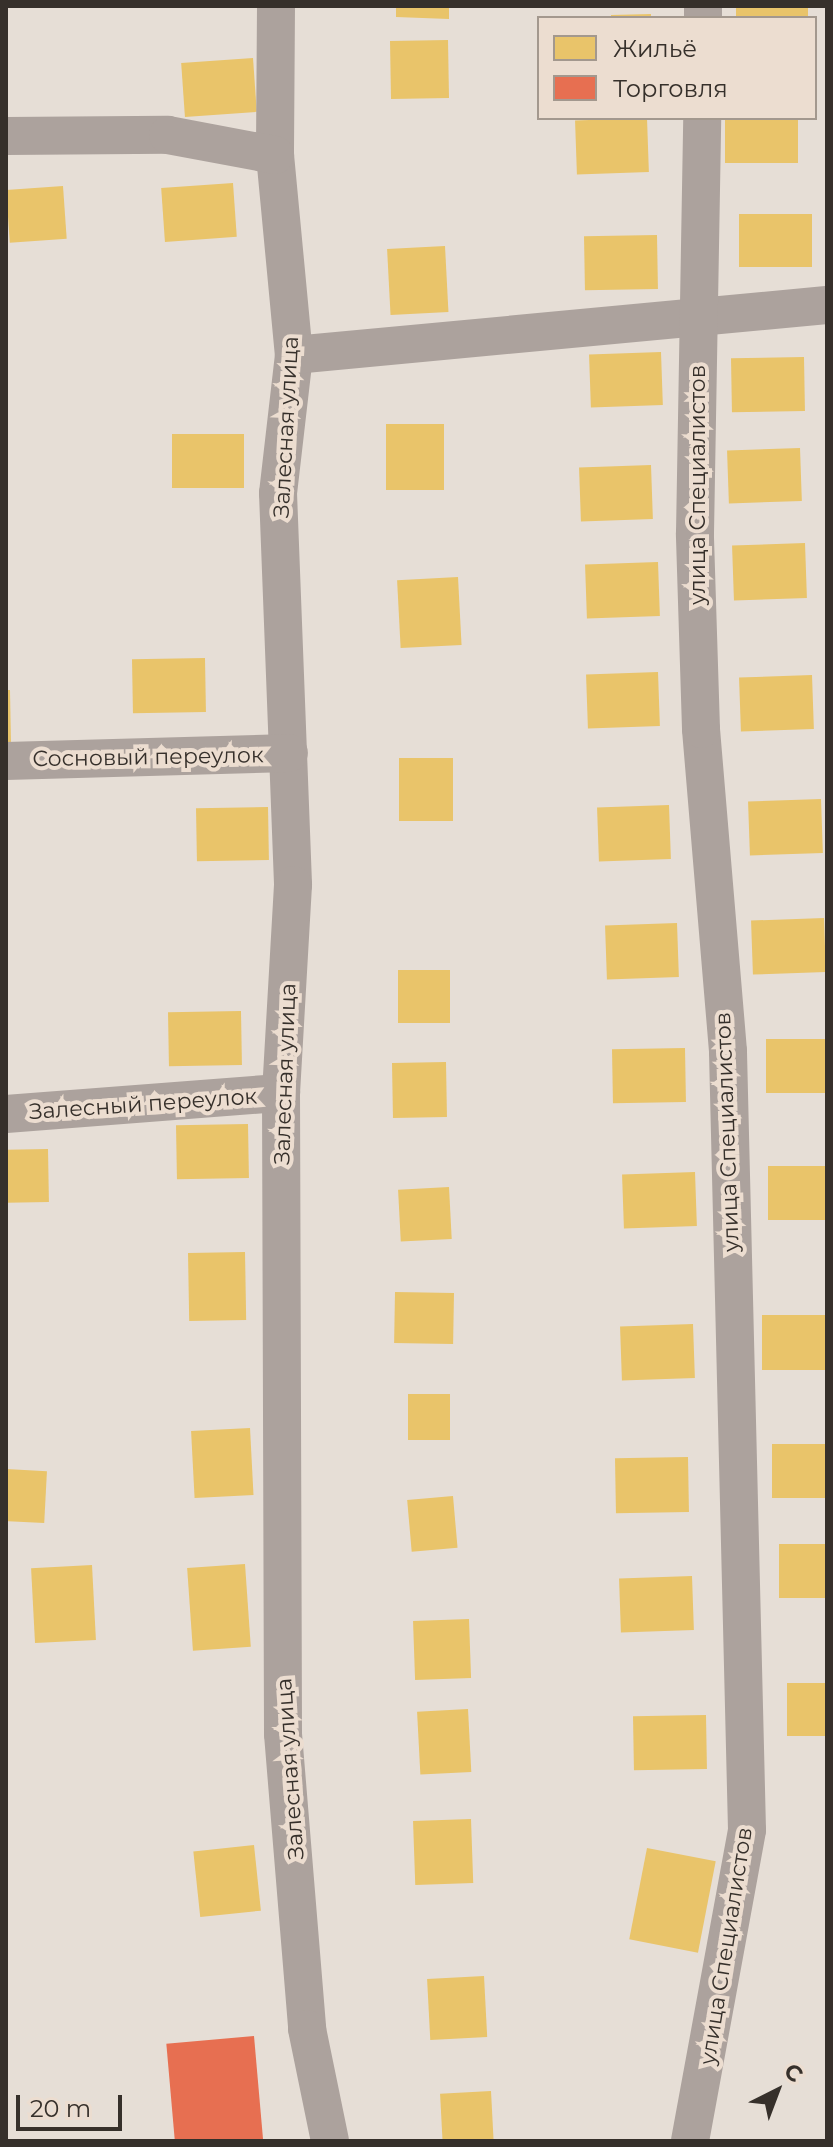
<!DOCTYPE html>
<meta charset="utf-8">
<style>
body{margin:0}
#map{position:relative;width:833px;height:2147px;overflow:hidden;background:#e6ded6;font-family:Montserrat,sans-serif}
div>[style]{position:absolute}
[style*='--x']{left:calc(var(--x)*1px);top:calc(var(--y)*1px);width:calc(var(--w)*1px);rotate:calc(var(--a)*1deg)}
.homes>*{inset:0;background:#e9c46a;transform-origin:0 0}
.shops>*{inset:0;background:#e76f51;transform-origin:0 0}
.street>*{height:38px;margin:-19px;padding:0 19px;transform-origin:19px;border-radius:19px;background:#aca29d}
span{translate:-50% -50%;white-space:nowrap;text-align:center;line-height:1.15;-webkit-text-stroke:8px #ecddd0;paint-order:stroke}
.street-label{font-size:22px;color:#36302b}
.frame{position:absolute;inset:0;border:8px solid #36302b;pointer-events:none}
.legend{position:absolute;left:537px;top:16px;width:280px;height:104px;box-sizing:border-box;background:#ecddd0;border:2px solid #a3988e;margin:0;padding:10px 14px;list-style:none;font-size:24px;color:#36302b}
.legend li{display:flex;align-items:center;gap:16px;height:40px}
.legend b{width:40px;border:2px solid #a3988e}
.north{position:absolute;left:737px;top:2051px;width:80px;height:80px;-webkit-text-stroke:6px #ecddd0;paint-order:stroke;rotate:42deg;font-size:22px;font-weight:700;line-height:32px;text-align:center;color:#36302b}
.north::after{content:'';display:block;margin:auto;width:28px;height:36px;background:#36302b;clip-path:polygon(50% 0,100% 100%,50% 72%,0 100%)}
.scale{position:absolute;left:16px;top:2095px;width:106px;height:36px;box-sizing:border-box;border:4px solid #36302b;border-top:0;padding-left:10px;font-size:24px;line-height:28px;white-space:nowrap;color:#36302b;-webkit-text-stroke:6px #ecddd0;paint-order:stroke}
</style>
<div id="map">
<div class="homes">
<div style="clip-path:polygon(396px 6px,449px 6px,449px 19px,396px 17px)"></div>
<div style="left:736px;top:6px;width:72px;height:12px"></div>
<div style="clip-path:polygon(651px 14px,651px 18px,611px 18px,611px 15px)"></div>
<div style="left:448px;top:40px;width:58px;height:58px;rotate:89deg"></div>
<div style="left:253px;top:58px;width:54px;height:72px;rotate:86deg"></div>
<div style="left:647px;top:118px;width:54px;height:72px;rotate:88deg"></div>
<div style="left:725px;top:118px;width:73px;height:45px"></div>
<div style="left:233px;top:183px;width:54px;height:72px;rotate:86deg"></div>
<div style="left:63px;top:186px;width:53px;height:57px;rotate:86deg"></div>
<div style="left:739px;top:214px;width:73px;height:53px"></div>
<div style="left:657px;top:235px;width:54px;height:73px;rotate:89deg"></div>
<div style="left:445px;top:246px;width:66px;height:58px;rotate:87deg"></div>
<div style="left:661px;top:352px;width:53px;height:72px;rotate:88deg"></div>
<div style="left:804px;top:357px;width:54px;height:73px;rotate:89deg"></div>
<div style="left:386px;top:424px;width:58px;height:66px"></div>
<div style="left:172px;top:434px;width:72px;height:54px"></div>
<div style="left:800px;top:448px;width:53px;height:73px;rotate:88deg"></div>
<div style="left:651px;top:465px;width:54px;height:72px;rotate:88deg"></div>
<div style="left:805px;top:543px;width:55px;height:73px;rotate:88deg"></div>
<div style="left:658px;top:562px;width:54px;height:73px;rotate:88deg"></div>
<div style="left:458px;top:577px;width:68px;height:61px;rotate:87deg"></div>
<div style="left:205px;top:658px;width:54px;height:73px;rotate:89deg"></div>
<div style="left:658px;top:672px;width:54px;height:72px;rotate:88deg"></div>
<div style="left:812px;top:675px;width:54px;height:73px;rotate:88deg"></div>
<div style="clip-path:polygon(6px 690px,10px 690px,11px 744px,6px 744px)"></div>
<div style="left:399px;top:758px;width:54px;height:63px"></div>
<div style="left:821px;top:799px;width:54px;height:73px;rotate:88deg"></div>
<div style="left:669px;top:805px;width:54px;height:72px;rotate:88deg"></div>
<div style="left:268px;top:807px;width:53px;height:72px;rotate:89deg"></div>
<div style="left:824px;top:918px;width:54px;height:73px;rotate:88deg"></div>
<div style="left:677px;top:923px;width:54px;height:72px;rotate:88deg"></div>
<div style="left:398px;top:970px;width:52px;height:53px"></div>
<div style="left:241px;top:1011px;width:54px;height:73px;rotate:89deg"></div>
<div style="left:827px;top:1039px;width:54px;height:61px;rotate:90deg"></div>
<div style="left:685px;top:1048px;width:54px;height:73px;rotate:89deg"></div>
<div style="left:446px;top:1062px;width:55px;height:54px;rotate:89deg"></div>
<div style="left:248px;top:1124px;width:54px;height:72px;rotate:89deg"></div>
<div style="left:48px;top:1149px;width:53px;height:42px;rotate:89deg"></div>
<div style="left:827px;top:1166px;width:54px;height:59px;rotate:90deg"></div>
<div style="left:695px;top:1172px;width:54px;height:73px;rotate:88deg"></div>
<div style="left:449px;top:1187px;width:52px;height:51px;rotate:87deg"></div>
<div style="left:245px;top:1252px;width:68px;height:57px;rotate:89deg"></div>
<div style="left:395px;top:1292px;width:59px;height:51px;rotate:1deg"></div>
<div style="left:827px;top:1315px;width:55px;height:65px;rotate:90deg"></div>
<div style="left:693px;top:1324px;width:54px;height:73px;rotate:88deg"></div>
<div style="left:408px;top:1394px;width:42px;height:46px"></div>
<div style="left:250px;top:1428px;width:67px;height:59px;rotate:87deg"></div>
<div style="left:827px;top:1444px;width:54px;height:55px;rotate:90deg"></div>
<div style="left:688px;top:1457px;width:55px;height:73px;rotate:89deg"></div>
<div style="left:6px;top:1469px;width:41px;height:52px;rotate:3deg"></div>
<div style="left:453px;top:1496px;width:52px;height:46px;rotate:85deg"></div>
<div style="left:827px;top:1544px;width:54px;height:48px;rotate:90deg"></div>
<div style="left:245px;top:1564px;width:83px;height:58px;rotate:86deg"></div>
<div style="left:92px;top:1565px;width:75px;height:61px;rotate:87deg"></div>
<div style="left:692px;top:1576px;width:54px;height:73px;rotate:88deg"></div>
<div style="left:469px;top:1619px;width:59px;height:56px;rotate:88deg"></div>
<div style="left:827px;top:1683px;width:53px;height:40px;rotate:90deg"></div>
<div style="left:468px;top:1709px;width:63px;height:51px;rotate:87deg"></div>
<div style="left:706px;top:1715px;width:54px;height:73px;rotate:89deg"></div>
<div style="left:471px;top:1819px;width:64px;height:58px;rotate:88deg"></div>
<div style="left:254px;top:1845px;width:66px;height:61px;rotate:84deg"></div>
<div style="left:647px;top:1848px;width:70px;height:93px;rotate:11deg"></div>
<div style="left:484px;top:1976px;width:61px;height:57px;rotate:87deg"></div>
<div style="left:491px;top:2091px;width:50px;height:51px;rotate:87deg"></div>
</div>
<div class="shops">
<div style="left:254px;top:2036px;width:105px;height:88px;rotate:85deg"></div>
</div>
<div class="street">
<div style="--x:276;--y:6;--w:149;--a:90.4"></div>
<div style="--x:275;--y:155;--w:201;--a:84.6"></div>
<div style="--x:294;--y:355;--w:139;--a:96.6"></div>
<div style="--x:278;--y:493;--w:392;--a:87.8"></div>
<div style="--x:293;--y:885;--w:208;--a:93.3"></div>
<div style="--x:281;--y:1093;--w:641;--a:89.82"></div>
<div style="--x:283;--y:1734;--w:296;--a:85.3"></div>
<div style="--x:307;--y:2029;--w:114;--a:78.4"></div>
<div style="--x:703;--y:6;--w:12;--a:90"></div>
<div style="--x:6;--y:136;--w:162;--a:-0.4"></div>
<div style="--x:168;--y:135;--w:109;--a:10.6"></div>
<div style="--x:294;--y:355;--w:535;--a:-5.36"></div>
<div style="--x:6;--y:761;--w:283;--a:-1.6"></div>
<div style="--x:6;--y:1114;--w:276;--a:-4.4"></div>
<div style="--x:690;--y:2141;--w:316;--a:-79.6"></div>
<div style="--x:747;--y:1830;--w:779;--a:-91.4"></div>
<div style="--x:728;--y:1051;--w:323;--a:-94.8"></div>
<div style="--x:701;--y:729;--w:196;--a:-91.8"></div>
<div style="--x:695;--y:533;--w:415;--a:-89"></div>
</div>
<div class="street-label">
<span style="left:286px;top:427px;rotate:-87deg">Залесная улица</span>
<span style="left:698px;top:485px;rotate:-90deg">улица Специалистов</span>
<span style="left:148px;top:757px;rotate:-1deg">Сосновый переулок</span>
<span style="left:285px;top:1074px;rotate:-88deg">Залесная улица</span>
<span style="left:143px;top:1104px;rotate:-4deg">Залесный переулок</span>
<span style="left:727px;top:1132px;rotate:-92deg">улица Специалистов</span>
<span style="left:290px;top:1769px;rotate:-94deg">Залесная улица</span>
<span style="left:726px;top:1946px;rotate:-81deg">улица Специалистов</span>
</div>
<div class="frame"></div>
<ul class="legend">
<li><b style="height:22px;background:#e9c46a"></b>Жильё</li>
<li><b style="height:22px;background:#e76f51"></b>Торговля</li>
</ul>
<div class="north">С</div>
<div class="scale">20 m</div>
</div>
